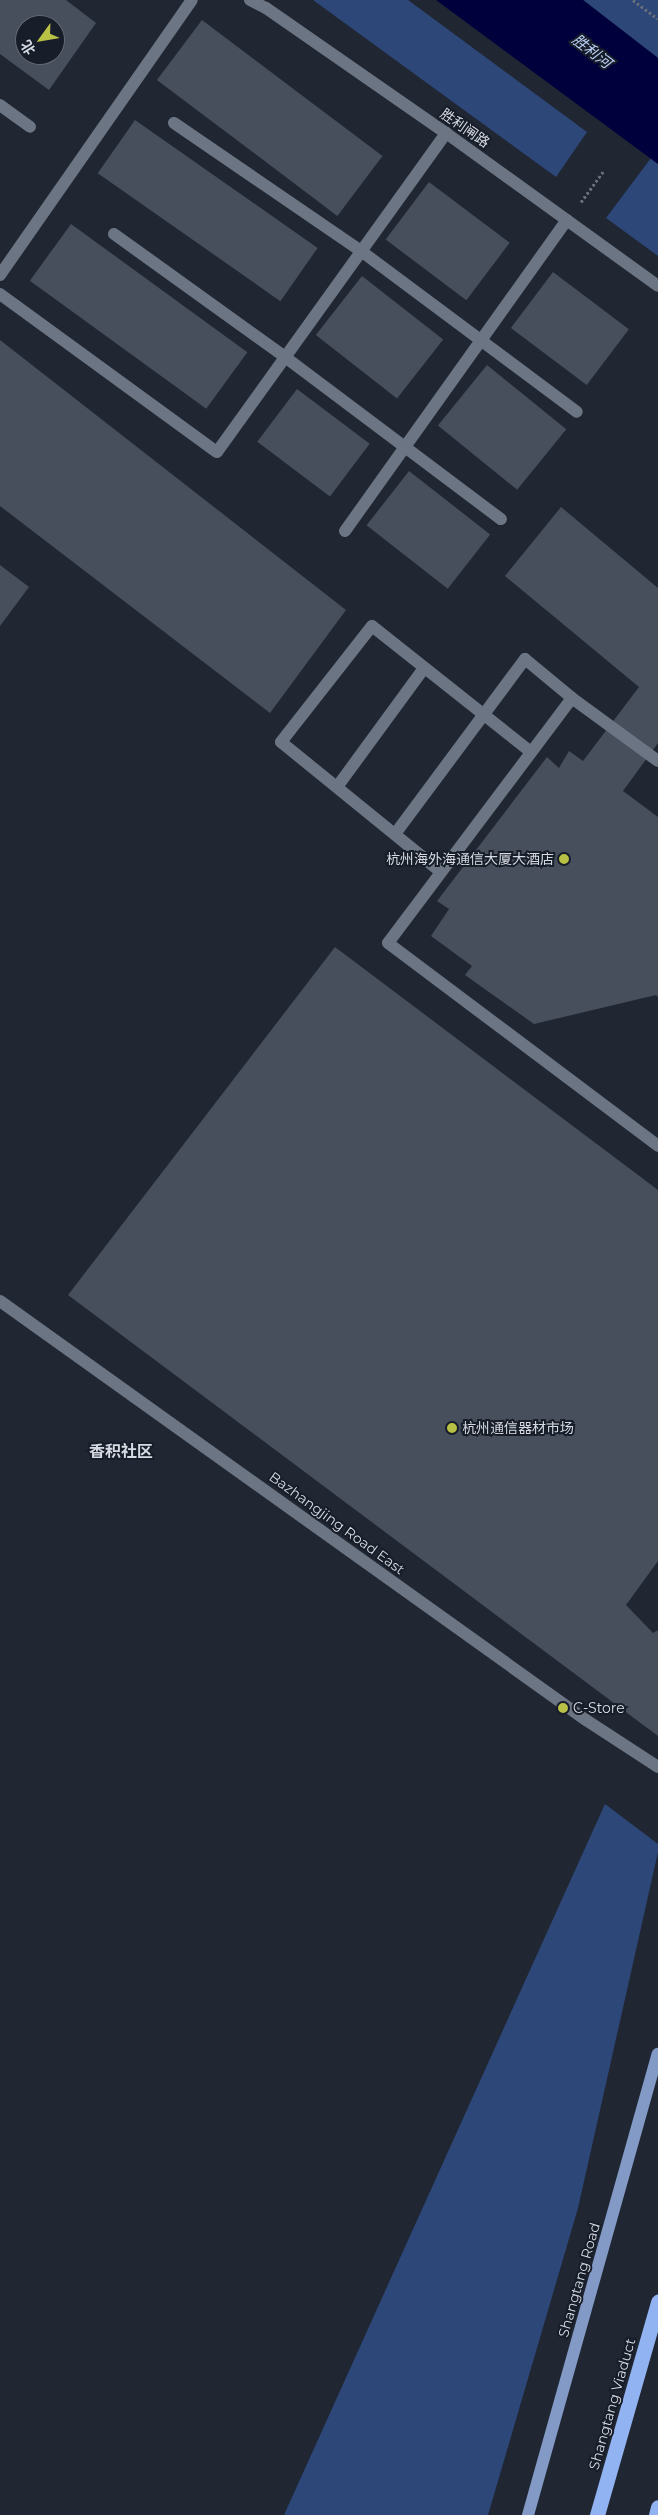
<!DOCTYPE html>
<meta charset="utf-8">
<style>
body{margin:0}
#map{position:relative;width:658px;height:2515px;overflow:hidden;background:#202733;font-family:Montserrat,"Noto Sans SC",sans-serif}
div>[style]{position:absolute}
[style*='--x']{left:calc(var(--x)*1px);top:calc(var(--y)*1px);width:calc(var(--w)*1px);rotate:calc(var(--a)*1deg)}
.green>*{inset:0;background:#2d4779}
.water>*{inset:0;background:#00003d}
.building>*{inset:0;background:#474e5c;transform-origin:0 0}
.path>*{height:3px;margin-top:-1.5px;transform-origin:0;background:repeating-linear-gradient(90deg,#696f79 0 2.5px,transparent 0 5px)}
.minor>*{height:12px;margin:-6px;padding:0 6px;transform-origin:6px;border-radius:6px;background:#6c7583}
.major>*{height:12px;margin:-6px;padding:0 6px;transform-origin:6px;border-radius:6px;background:#829ac5}
.highway>*{height:15px;margin:-7.5px;padding:0 7.5px;transform-origin:7.5px;border-radius:7.5px;background:#91b3f1}
.dots>*{width:14px;height:14px;translate:-50% -50%;box-sizing:border-box;border:2px solid #171d29;border-radius:50%}
span{translate:-50% -50%;white-space:nowrap;text-align:center;line-height:1.15;-webkit-text-stroke:4px #171d29;paint-order:stroke}
.street-label{font-size:14px;color:#d6dae2}
.poi-label{font-size:14px;color:#d6dae2}
.right{translate:-100% -50%;text-align:right}
.left{translate:0 -50%;text-align:left}
.water-label{font-size:15px;color:#bdd2f9;font-style:italic}
.quarter-label{font-size:16px;color:#d6dae2;font-weight:700}
.north{position:absolute;left:15px;top:15px;width:50px;height:50px;box-sizing:border-box;background:#171d29;border:1px solid #636973;border-radius:50%;rotate:238deg;font-size:14px;font-weight:700;line-height:20px;text-align:center;color:#d6dae2}
.north::after{content:'';display:block;margin:auto;width:18px;height:22px;background:#b9c046;clip-path:polygon(50% 0,100% 100%,50% 72%,0 100%)}
</style>
<div id="map">
<div class="green">
<div style="clip-path:polygon(313px 0,408px 0,587px 132px,556px 177px)"></div>
<div style="clip-path:polygon(583px 0,658px 0,658px 58px)"></div>
<div style="clip-path:polygon(651px 158px,658px 164px,658px 256px,606px 218px)"></div>
<div style="clip-path:polygon(605px 1804px,658px 1844px,658px 1852px,578px 2208px,488px 2515px,284px 2515px)"></div>
</div>
<div class="water">
<div style="clip-path:polygon(436px 0,583px 0,658px 58px,658px 164px)"></div>
</div>
<div class="building">
<div style="clip-path:polygon(evenodd,0 0,66px 0,96px 23px,49px 90px,0 54px,0 0,25px 25px,55px 25px,55px 55px,25px 55px,25px 25px)"></div>
<div style="left:202px;top:20px;width:226px;height:75px;rotate:37deg"></div>
<div style="left:135px;top:120px;width:223px;height:65px;rotate:35deg"></div>
<div style="left:429px;top:182px;width:101px;height:72px;rotate:37deg"></div>
<div style="left:71px;top:224px;width:218px;height:70px;rotate:36deg"></div>
<div style="left:553px;top:272px;width:95px;height:70px;rotate:37deg"></div>
<div style="left:362px;top:276px;width:103px;height:75px;rotate:38deg"></div>
<div style="clip-path:polygon(0 340px,346px 610px,270px 713px,0 506px)"></div>
<div style="left:487px;top:365px;width:102px;height:78px;rotate:39deg"></div>
<div style="left:297px;top:389px;width:91px;height:66px;rotate:37deg"></div>
<div style="left:409px;top:471px;width:103px;height:69px;rotate:38deg"></div>
<div style="clip-path:polygon(561px 507px,658px 588px,658px 743px,623px 791px,658px 817px,658px 997px,656px 995px,534px 1024px,465px 975px,472px 966px,431px 936px,449px 909px,437px 901px,547px 757px,559px 768px,569px 751px,583px 761px,639px 687px,505px 576px)"></div>
<div style="clip-path:polygon(0 565px,29px 587px,0 626px)"></div>
<div style="clip-path:polygon(335px 947px,658px 1190px,658px 1561px,626px 1605px,653px 1633px,658px 1630px,658px 1736px,68px 1295px)"></div>
</div>
<div class="path">
<div style="--x:633;--y:0;--w:31;--a:37"></div>
<div style="--x:581;--y:202;--w:39;--a:-54"></div>
</div>
<div class="minor">
<div style="--x:250;--y:0;--w:18;--a:27"></div>
<div style="--x:266;--y:8;--w:219;--a:34.8"></div>
<div style="--x:446;--y:133;--w:261;--a:35.8"></div>
<div style="--x:0;--y:105;--w:37;--a:36"></div>
<div style="--x:174;--y:123;--w:227;--a:34.4"></div>
<div style="--x:361;--y:251;--w:269;--a:36.7"></div>
<div style="--x:114;--y:234;--w:211;--a:35.7"></div>
<div style="--x:285;--y:357;--w:270;--a:36.9"></div>
<div style="--x:0;--y:275;--w:335;--a:-55.1"></div>
<div style="--x:0;--y:294;--w:268;--a:36.1"></div>
<div style="--x:217;--y:452;--w:393;--a:-54.3"></div>
<div style="--x:345;--y:531;--w:382;--a:-54.5"></div>
<div style="--x:658;--y:761;--w:107;--a:-143.8"></div>
<div style="--x:572;--y:698;--w:306;--a:126.9"></div>
<div style="--x:388;--y:943;--w:338;--a:36.9"></div>
<div style="--x:337;--y:787;--w:147;--a:-53.8"></div>
<div style="--x:395;--y:834;--w:218;--a:-53.4"></div>
<div style="--x:525;--y:659;--w:61;--a:39.7"></div>
<div style="--x:441;--y:872;--w:206;--a:-140.9"></div>
<div style="--x:281;--y:742;--w:147;--a:-51.9"></div>
<div style="--x:372;--y:626;--w:203;--a:38.4"></div>
<div style="--x:0;--y:1301;--w:720;--a:35.57"></div>
<div style="--x:586;--y:1720;--w:86;--a:33.1"></div>
</div>
<div class="major">
<div style="--x:528;--y:2515;--w:479;--a:-74.3"></div>
</div>
<div class="highway">
<div style="--x:597;--y:2515;--w:222;--a:-74"></div>
<div style="--x:656;--y:2515;--w:8;--a:-76"></div>
</div>
<div class="dots">
<div style="left:564px;top:859px;background:#b9c046"></div>
<div style="left:452px;top:1428px;background:#b9c046"></div>
<div style="left:563px;top:1708px;background:#b9c046"></div>
</div>
<div class="street-label">
<span style="left:465px;top:128px;rotate:35deg">胜利闸路</span>
<span style="left:337px;top:1523px;rotate:36deg">Bazhangjing Road East</span>
<span style="left:579px;top:2280px;rotate:-74deg">Shangtang Road</span>
<span style="left:612px;top:2404px;rotate:-74deg">Shangtang Viaduct</span>
</div>
<div class="poi-label">
<span class="right" style="left:554px;top:859px">杭州海外海通信大厦大酒店</span>
<span class="left" style="left:462px;top:1428px">杭州通信器材市场</span>
<span class="left" style="left:573px;top:1708px">C-Store</span>
</div>
<div class="water-label">
<span style="left:592px;top:51px;rotate:38deg">胜利河</span>
</div>
<div class="quarter-label">
<span style="left:121px;top:1452px">香积社区</span>
</div>
<div class="north">北</div>
</div>
